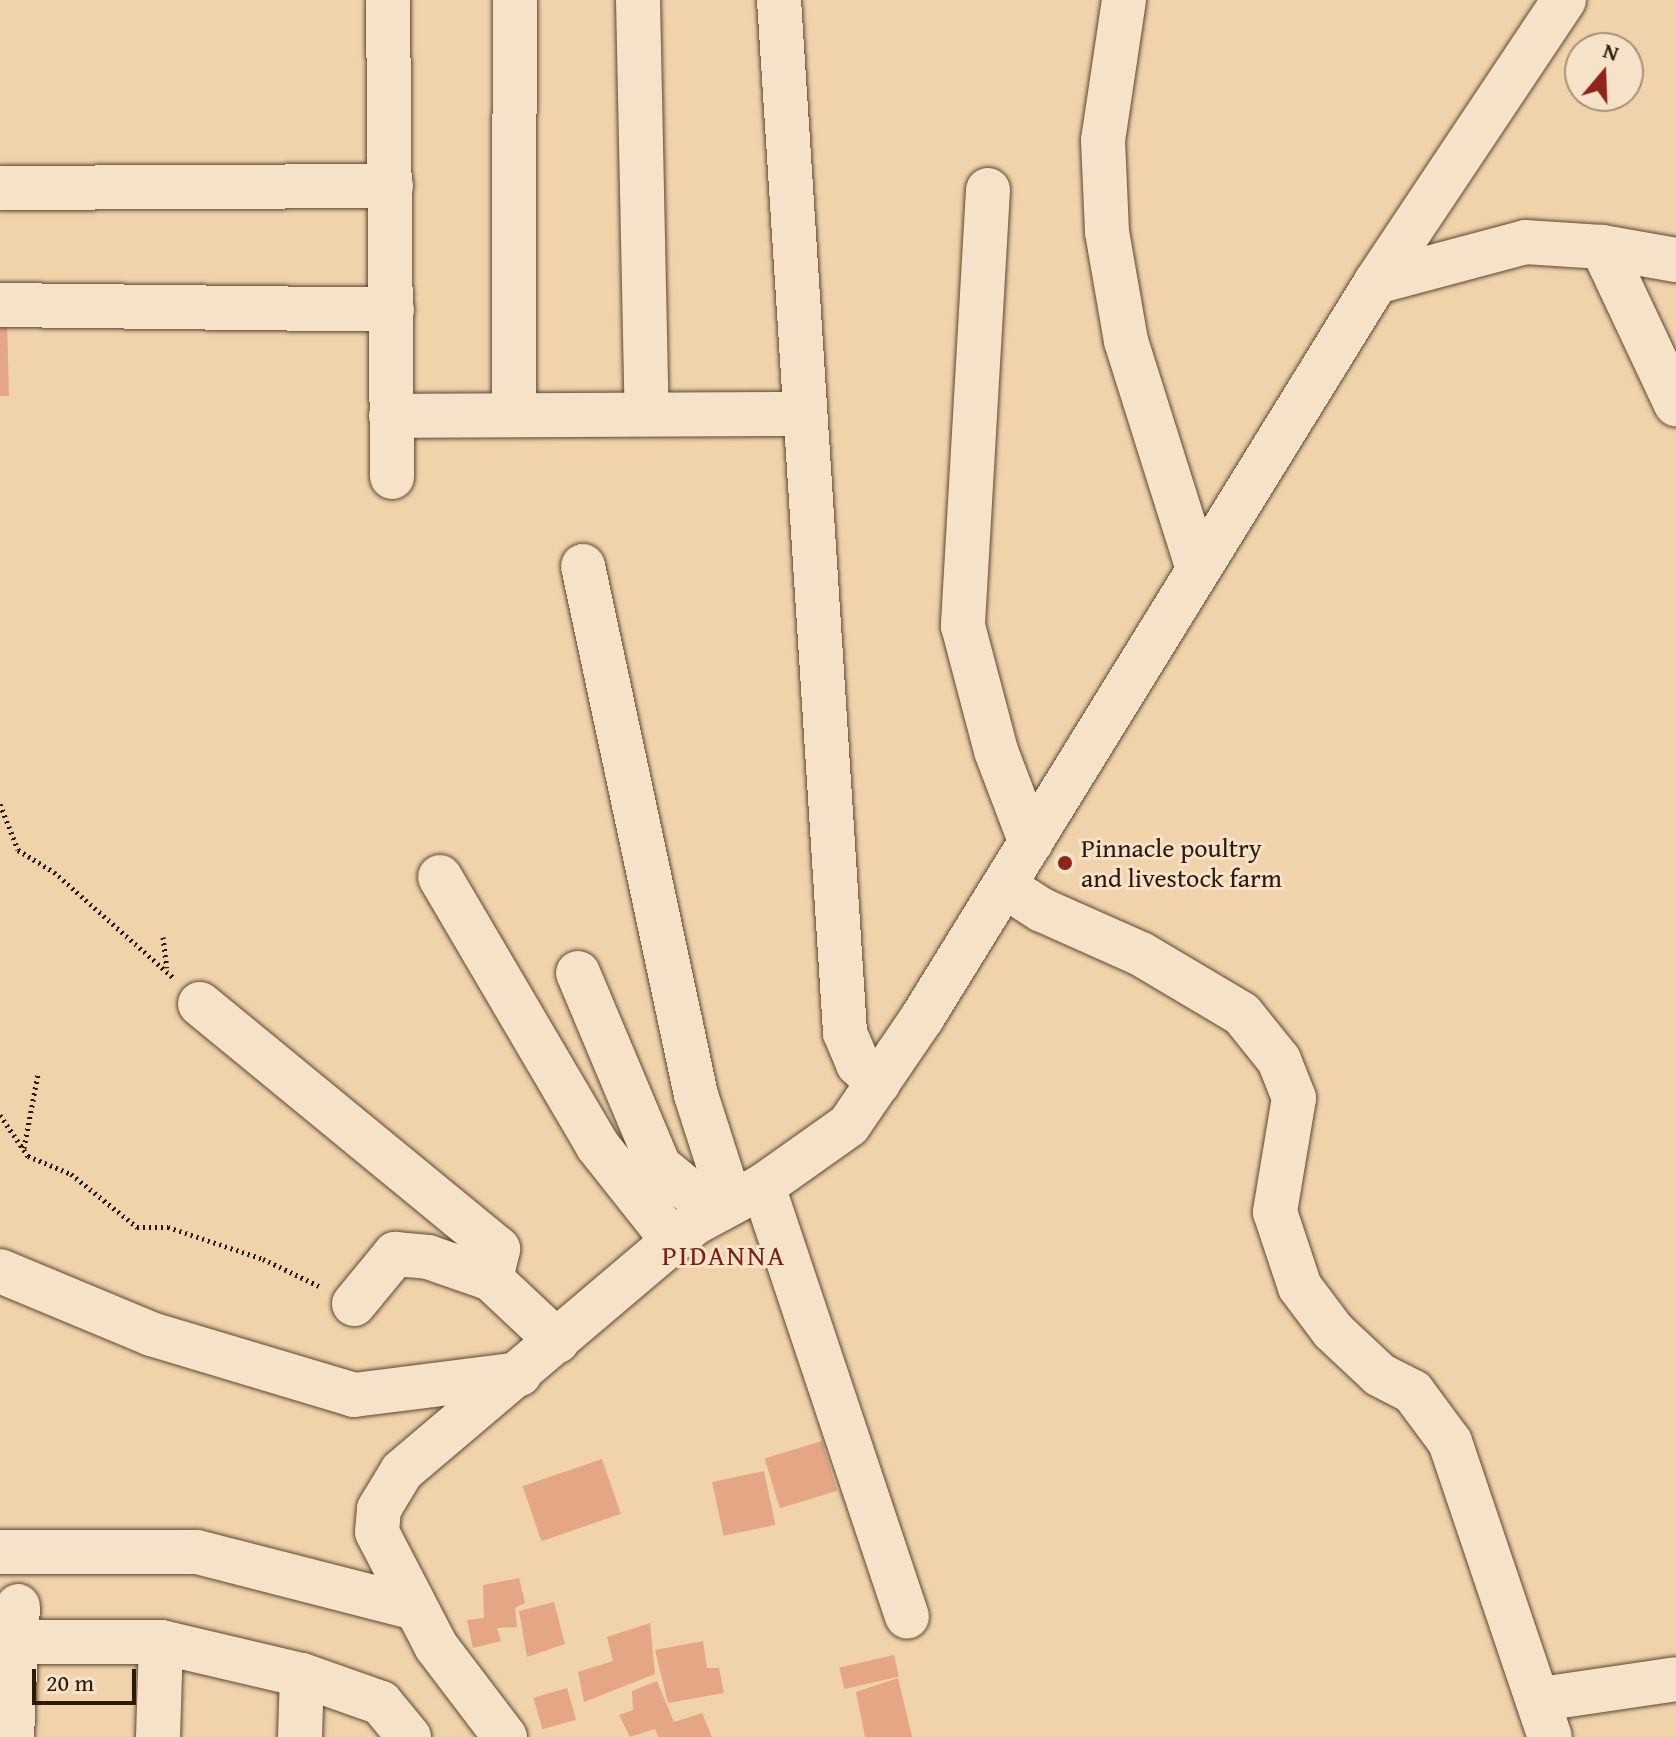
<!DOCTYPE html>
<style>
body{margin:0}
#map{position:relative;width:1676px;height:1737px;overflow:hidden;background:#f0d3ab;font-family:"Gentium Book Plus",serif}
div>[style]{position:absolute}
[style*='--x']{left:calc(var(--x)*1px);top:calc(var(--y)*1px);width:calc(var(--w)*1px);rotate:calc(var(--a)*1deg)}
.building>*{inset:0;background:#e5a686;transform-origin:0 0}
.path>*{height:5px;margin-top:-2.5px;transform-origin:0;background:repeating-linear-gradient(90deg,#2b1a09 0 2px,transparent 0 6px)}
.roads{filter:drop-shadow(0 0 2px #5c4832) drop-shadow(0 0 2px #5c4832)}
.minor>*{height:44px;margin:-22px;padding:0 22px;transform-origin:22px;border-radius:22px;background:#f5e2c8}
.dots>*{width:22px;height:22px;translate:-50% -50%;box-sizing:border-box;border:4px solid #f5e2c8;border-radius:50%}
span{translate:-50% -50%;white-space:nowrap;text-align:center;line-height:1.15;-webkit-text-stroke:6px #f5e2c8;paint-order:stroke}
.poi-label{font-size:26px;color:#2b1a09}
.left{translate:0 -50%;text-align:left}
.neighbourhood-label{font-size:28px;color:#7a1f14;letter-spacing:2px}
.north{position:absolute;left:1564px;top:32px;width:80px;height:80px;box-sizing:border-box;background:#f5e2c8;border:2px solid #a4927c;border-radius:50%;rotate:19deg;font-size:22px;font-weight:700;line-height:32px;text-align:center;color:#2b1a09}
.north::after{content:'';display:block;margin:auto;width:28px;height:36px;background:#8f2418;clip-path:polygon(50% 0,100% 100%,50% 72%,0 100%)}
.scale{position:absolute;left:32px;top:1669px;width:104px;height:36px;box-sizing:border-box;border:4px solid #2b1a09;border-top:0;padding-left:10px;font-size:24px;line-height:28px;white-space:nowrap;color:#2b1a09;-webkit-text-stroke:6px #f5e2c8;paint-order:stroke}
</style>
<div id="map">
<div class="building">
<div style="clip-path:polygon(0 319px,7px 319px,9px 396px,0 396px)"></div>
<div style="left:822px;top:1441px;width:52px;height:60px;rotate:73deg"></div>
<div style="left:602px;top:1459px;width:58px;height:84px;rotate:71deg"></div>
<div style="left:764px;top:1471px;width:55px;height:53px;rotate:78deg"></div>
<div style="clip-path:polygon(519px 1578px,525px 1603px,515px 1608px,517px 1627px,497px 1628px,501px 1641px,473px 1648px,467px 1620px,484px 1618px,483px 1585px)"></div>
<div style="clip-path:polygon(554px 1602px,565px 1644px,527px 1657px,519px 1611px)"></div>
<div style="clip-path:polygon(650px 1623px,655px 1674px,584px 1702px,578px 1672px,613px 1661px,607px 1637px)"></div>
<div style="clip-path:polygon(703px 1641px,707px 1668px,719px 1668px,724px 1693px,668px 1703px,655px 1650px)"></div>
<div style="left:894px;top:1655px;width:22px;height:56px;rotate:77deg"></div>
<div style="clip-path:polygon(898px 1678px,912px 1737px,865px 1737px,856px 1692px)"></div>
<div style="clip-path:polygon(657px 1681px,674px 1722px,702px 1713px,712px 1737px,658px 1737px,655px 1729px,630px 1737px,619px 1715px,633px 1710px,632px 1691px)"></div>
<div style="left:567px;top:1688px;width:33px;height:35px;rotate:74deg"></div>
</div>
<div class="path">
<div style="--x:0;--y:804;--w:49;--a:68.6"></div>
<div style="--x:18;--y:850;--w:42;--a:31.4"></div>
<div style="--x:54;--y:872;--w:160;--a:41.5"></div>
<div style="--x:163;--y:937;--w:31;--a:83"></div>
<div style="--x:0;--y:1115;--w:50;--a:55.7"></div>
<div style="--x:28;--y:1156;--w:47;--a:22.7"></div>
<div style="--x:71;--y:1174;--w:85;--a:38.8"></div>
<div style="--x:137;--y:1227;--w:31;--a:0"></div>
<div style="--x:168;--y:1227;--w:100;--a:18.6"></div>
<div style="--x:263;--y:1259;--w:62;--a:25.7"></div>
<div style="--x:24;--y:1148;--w:75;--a:-79.3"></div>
</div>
<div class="roads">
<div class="minor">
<div style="--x:388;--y:0;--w:477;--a:89.5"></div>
<div style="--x:638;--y:0;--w:414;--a:88.8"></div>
<div style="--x:779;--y:0;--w:1035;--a:86.34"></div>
<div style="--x:845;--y:1033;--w:34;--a:67"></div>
<div style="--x:858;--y:1064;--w:28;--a:44"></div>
<div style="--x:1124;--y:0;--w:142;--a:98.5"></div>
<div style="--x:1103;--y:140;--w:92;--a:87.5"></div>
<div style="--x:1107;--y:232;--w:111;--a:80.1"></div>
<div style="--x:1126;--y:341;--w:239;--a:72.5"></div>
<div style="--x:0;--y:188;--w:391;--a:-0.3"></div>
<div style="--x:988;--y:190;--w:437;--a:93.3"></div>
<div style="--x:963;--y:626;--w:129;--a:75.2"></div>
<div style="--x:996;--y:751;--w:98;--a:69.2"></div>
<div style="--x:1602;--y:247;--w:174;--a:64.8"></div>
<div style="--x:1376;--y:282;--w:154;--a:-15"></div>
<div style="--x:1525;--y:242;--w:77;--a:3.7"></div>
<div style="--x:1602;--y:247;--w:75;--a:10"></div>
<div style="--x:0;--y:305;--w:392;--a:0.7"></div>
<div style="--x:514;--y:415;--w:415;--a:-89.9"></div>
<div style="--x:391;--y:416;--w:413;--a:-0.3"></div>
<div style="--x:583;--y:566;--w:541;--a:77.94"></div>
<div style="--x:696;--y:1095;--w:111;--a:72.2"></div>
<div style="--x:440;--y:877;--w:311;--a:59.6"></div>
<div style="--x:597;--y:1145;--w:122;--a:51.6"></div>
<div style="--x:1004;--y:886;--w:45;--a:32.3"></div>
<div style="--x:1042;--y:910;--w:108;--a:24"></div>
<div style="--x:1141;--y:954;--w:117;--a:30.7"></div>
<div style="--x:1242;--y:1014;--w:59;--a:51.2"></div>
<div style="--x:1279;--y:1060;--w:41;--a:68.5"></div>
<div style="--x:1294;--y:1098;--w:116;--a:99.5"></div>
<div style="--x:1275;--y:1212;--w:79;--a:71.6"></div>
<div style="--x:1300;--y:1287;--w:55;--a:53.1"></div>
<div style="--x:1333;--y:1331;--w:64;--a:43.1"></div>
<div style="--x:1380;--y:1375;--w:37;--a:27"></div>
<div style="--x:1413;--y:1392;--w:62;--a:53.5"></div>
<div style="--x:1450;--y:1442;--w:311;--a:71.3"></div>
<div style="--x:578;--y:973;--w:209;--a:67.2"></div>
<div style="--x:659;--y:1166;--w:71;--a:39.3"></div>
<div style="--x:200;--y:1004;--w:386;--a:39.4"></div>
<div style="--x:498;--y:1249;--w:31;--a:103"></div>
<div style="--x:763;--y:1186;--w:454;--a:71.5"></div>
<div style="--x:0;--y:1271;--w:164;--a:22.6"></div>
<div style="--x:151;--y:1334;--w:212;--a:16.7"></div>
<div style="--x:354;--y:1395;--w:167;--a:-7.2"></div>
<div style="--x:354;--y:1304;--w:65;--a:-50.6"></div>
<div style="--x:395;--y:1254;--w:33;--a:5"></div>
<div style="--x:428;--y:1257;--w:67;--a:19.2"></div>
<div style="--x:491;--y:1279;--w:91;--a:43.2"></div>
<div style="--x:0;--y:1552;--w:197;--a:0"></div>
<div style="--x:197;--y:1552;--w:225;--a:14.4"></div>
<div style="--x:17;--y:1642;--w:144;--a:0"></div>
<div style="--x:161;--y:1642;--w:145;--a:13.2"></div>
<div style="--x:302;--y:1675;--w:84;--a:19.5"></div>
<div style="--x:381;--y:1703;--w:44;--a:50.5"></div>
<div style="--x:1541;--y:1699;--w:136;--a:-8.4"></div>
<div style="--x:12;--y:1737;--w:131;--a:-87.4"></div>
<div style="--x:158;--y:1737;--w:95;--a:-88.2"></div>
<div style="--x:300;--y:1737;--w:62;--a:-88.2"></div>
<div style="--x:505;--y:1737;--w:114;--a:-127.2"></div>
<div style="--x:436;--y:1646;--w:128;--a:-117.4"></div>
<div style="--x:377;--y:1532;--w:23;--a:-85"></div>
<div style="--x:379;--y:1509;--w:44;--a:-58.8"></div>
<div style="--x:402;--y:1471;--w:382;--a:-40.3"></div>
<div style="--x:693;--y:1224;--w:80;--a:-28.5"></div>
<div style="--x:763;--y:1186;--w:105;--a:-35.3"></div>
<div style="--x:849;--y:1125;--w:130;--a:-55.7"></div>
<div style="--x:922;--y:1018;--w:865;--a:-58.33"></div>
<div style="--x:1376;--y:282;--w:339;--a:-56.3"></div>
</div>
</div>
<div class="dots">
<div style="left:1065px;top:863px;background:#8f2418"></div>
</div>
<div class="poi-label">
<span class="left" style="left:1081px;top:863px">Pinnacle poultry<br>and livestock farm</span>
</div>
<div class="neighbourhood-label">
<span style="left:724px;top:1255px">PIDANNA</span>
</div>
<div class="north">N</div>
<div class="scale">20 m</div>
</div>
